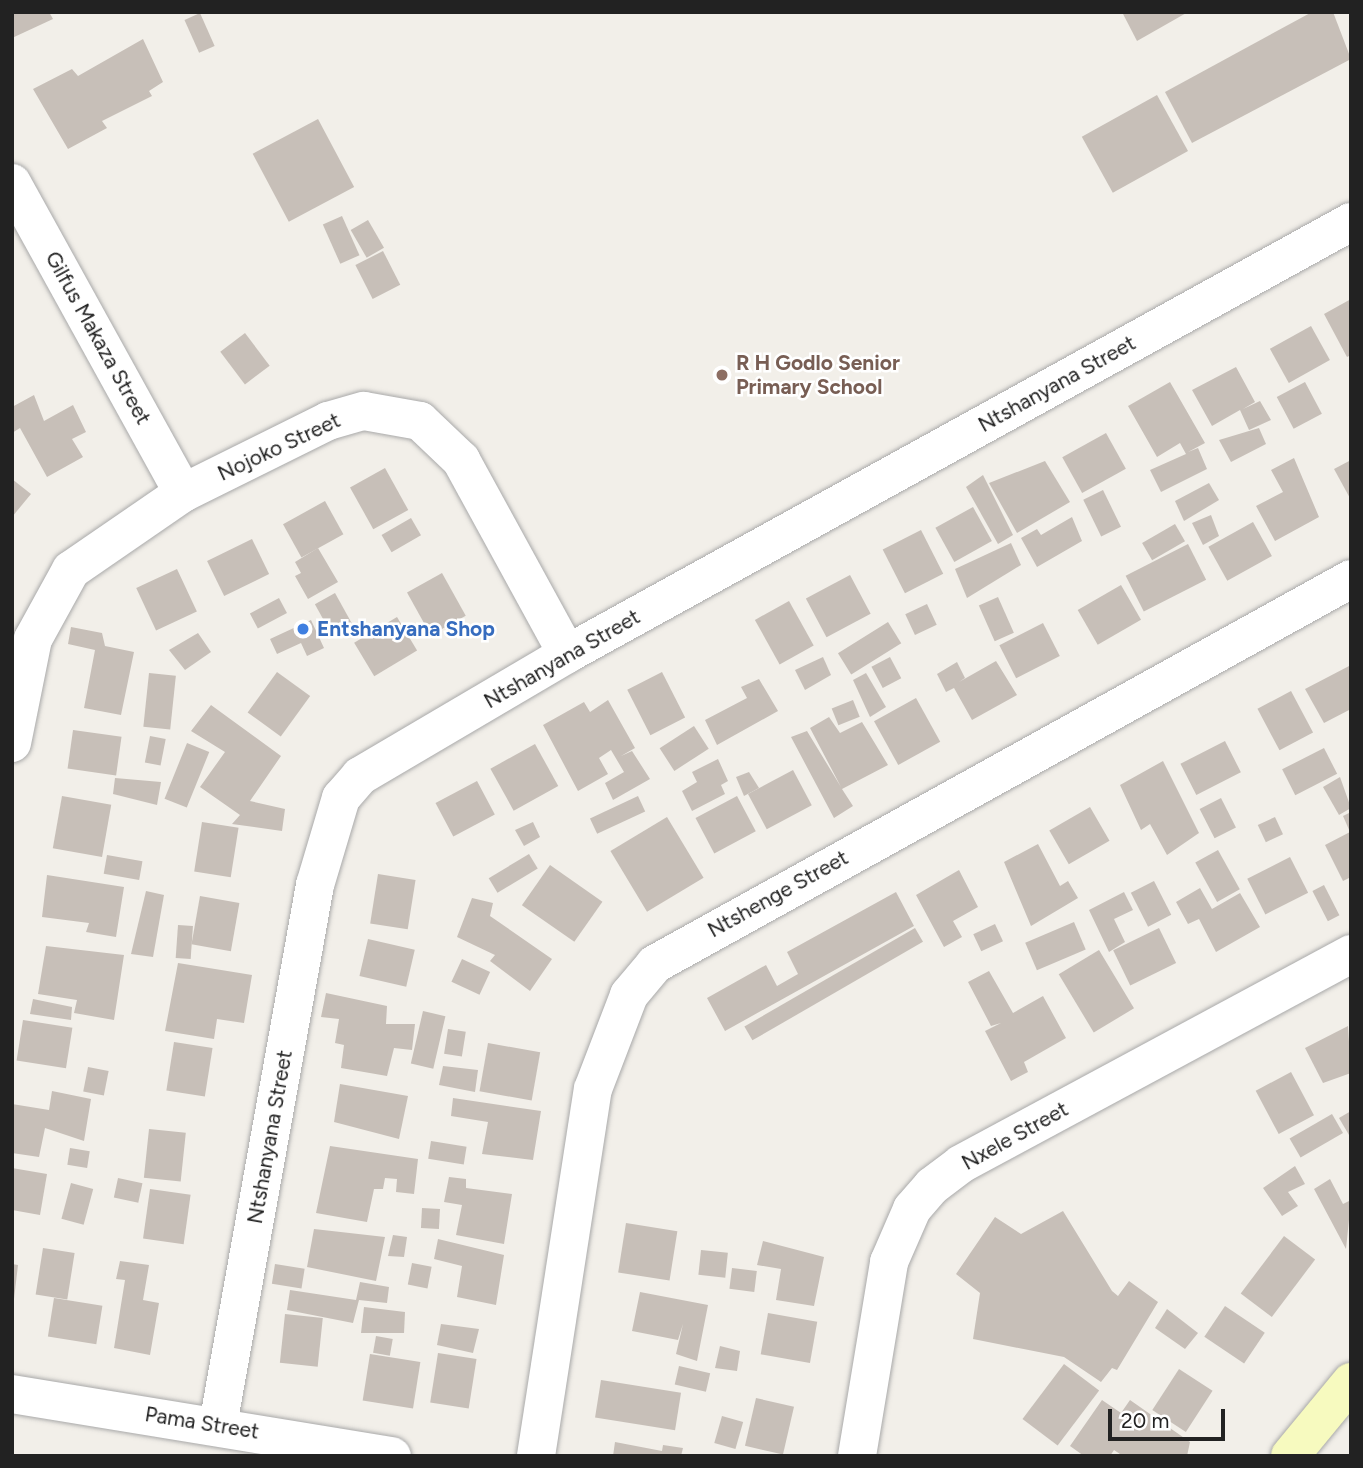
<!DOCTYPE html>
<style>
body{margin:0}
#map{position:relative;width:1363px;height:1468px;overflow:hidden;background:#f2efe9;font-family:Figtree,sans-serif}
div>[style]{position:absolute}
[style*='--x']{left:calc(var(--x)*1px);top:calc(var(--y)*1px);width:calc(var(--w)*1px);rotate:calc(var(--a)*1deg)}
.building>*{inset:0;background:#c7bfb8;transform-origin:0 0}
.roads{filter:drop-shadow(0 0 2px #a9a9a9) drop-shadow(0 0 2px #a9a9a9)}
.street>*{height:38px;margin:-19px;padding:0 19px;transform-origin:19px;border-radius:19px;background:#fff}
.secondary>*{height:38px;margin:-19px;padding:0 19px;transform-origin:19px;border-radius:19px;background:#f7fabf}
.dots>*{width:19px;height:19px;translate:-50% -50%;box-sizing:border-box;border:4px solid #fff;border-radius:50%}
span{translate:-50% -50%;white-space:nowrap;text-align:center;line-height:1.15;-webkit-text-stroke:5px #fff;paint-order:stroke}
.street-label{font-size:21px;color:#222}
.education-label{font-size:21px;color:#785e54;font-weight:700}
.left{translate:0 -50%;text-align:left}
.shop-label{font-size:21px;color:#366cbe;font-weight:700}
.frame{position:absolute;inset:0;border:14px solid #222;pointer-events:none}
.scale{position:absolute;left:1108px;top:1409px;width:117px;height:32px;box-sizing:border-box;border:4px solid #222;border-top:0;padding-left:9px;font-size:21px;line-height:24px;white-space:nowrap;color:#222;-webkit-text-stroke:5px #fff;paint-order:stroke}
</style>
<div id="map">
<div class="building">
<div style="clip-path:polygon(12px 12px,49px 12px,53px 19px,12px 38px)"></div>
<div style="clip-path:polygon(1122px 12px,1188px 12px,1137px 41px)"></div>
<div style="clip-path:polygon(1312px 12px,1333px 12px,1351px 59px,1192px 143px,1165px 92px)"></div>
<div style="left:200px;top:13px;width:36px;height:17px;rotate:66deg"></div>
<div style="clip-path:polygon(143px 39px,163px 82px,149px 91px,152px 96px,102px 121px,107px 128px,68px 149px,33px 89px,72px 69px,78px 76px)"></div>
<div style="left:1157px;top:95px;width:64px;height:86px;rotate:61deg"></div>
<div style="left:318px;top:119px;width:77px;height:74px;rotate:62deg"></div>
<div style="left:342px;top:216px;width:43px;height:21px;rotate:66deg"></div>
<div style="left:368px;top:220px;width:32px;height:20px;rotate:60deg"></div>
<div style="left:383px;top:251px;width:38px;height:31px;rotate:63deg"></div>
<div style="clip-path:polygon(1351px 299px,1351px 355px,1347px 357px,1324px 314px)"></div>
<div style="left:1311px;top:326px;width:39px;height:47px;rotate:61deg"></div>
<div style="left:245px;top:333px;width:41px;height:31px;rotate:53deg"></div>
<div style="clip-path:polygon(1236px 367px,1255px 402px,1243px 409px,1260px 401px,1271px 420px,1249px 430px,1240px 410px,1212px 426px,1192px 390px)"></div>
<div style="clip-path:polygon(1170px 382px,1205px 443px,1188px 452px,1198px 448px,1207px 469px,1161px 492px,1150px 470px,1186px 454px,1180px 443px,1157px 457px,1128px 406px)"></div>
<div style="left:1305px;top:382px;width:36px;height:32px;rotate:62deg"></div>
<div style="clip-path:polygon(34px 395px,44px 421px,73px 405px,86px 432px,72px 439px,83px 457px,47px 477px,20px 428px,12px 433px,12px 407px)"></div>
<div style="clip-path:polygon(1259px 428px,1266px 444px,1231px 462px,1219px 440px)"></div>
<div style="left:1106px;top:433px;width:41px;height:50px;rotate:61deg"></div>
<div style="clip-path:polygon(1294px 458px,1319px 517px,1275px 541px,1256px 506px,1283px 492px,1271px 470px)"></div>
<div style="clip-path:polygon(1351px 460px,1351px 500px,1334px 469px)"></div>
<div style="clip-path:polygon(1045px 461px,1070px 502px,1017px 533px,989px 483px)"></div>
<div style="left:385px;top:468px;width:48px;height:40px;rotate:61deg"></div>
<div style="clip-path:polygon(983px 475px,1013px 535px,998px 544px,966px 487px)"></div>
<div style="clip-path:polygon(12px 479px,31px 494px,12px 517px)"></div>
<div style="clip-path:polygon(1209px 483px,1219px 500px,1184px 521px,1175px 501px)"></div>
<div style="left:1103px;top:490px;width:41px;height:22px;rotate:64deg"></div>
<div style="left:325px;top:501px;width:38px;height:48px;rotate:61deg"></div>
<div style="left:973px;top:507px;width:39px;height:43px;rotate:61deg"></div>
<div style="clip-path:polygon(1211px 515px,1219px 536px,1203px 545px,1192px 523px)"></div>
<div style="clip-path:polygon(1072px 517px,1082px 541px,1037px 567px,1021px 538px,1037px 529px,1041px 535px)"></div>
<div style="left:411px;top:518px;width:20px;height:34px;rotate:60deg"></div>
<div style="left:1253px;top:522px;width:39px;height:51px;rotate:61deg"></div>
<div style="left:1175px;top:524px;width:20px;height:38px;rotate:60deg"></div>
<div style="left:921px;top:530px;width:49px;height:43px;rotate:63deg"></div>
<div style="left:252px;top:539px;width:39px;height:50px;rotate:64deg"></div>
<div style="clip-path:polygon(1011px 543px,1021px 565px,967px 598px,955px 569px)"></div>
<div style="left:1188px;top:544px;width:40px;height:70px;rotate:63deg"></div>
<div style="clip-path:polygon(318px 548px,338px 582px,308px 599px,295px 576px,301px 573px,295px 562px)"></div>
<div style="left:177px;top:569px;width:47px;height:45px;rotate:65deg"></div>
<div style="left:442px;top:573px;width:49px;height:40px;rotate:61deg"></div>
<div style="left:850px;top:575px;width:44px;height:50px;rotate:62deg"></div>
<div style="left:1121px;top:585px;width:40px;height:50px;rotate:60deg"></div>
<div style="left:335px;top:593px;width:38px;height:23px;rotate:61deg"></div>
<div style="left:998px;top:597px;width:39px;height:21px;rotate:66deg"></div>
<div style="left:279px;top:598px;width:17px;height:33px;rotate:62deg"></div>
<div style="left:789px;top:601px;width:51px;height:39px;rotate:61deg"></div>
<div style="left:927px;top:604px;width:23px;height:24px;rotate:65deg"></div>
<div style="left:397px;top:617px;width:39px;height:50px;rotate:59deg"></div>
<div style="clip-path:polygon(311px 620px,324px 648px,307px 656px,301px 643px,277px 654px,270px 639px)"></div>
<div style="left:888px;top:622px;width:25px;height:59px;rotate:58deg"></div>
<div style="left:1043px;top:623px;width:37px;height:49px;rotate:63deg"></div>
<div style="clip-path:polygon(71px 627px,102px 633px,105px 646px,134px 652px,121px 715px,84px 708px,95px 650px,68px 644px)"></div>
<div style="clip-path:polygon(198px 633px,211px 652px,185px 670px,169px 650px)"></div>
<div style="clip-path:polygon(823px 657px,831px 675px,805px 690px,795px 670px)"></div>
<div style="left:890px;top:657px;width:24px;height:21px;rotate:62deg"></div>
<div style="clip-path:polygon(996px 661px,1017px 695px,972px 720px,954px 688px,946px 692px,937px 674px,957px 662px,965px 678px,959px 682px)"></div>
<div style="clip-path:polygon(1351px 665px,1351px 709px,1324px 723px,1305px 689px)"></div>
<div style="left:277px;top:672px;width:41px;height:50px;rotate:36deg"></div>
<div style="left:662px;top:672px;width:51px;height:39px;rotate:63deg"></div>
<div style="left:149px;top:673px;width:27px;height:54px;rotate:6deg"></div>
<div style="clip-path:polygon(866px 673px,886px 707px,870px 717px,853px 680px)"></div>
<div style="clip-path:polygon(759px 679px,778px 711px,717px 745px,705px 720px,747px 698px,741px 687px)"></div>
<div style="left:1291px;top:691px;width:47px;height:38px;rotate:62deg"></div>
<div style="left:916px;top:698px;width:50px;height:48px;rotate:61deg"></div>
<div style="clip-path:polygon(608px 700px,635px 748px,621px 756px,632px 751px,650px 779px,613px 800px,605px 783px,624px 772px,611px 750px,599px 758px,608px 774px,578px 791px,543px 725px,584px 702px,590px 712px)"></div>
<div style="left:853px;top:700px;width:18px;height:23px;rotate:68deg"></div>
<div style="clip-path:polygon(211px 705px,281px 756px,250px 801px,285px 809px,282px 831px,232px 824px,240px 815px,200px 787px,225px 752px,191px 731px)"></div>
<div style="clip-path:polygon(829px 717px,840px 733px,862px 722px,888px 765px,842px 789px,853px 806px,834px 818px,791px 737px,807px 731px,841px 787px,810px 728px)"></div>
<div style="left:694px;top:726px;width:27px;height:41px;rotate:57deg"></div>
<div style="left:73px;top:730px;width:49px;height:39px;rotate:8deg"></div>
<div style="left:150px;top:736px;width:16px;height:27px;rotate:11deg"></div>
<div style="left:1225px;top:741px;width:35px;height:50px;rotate:63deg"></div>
<div style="left:187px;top:743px;width:24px;height:60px;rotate:22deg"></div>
<div style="left:535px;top:744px;width:48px;height:51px;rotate:61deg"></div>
<div style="left:1324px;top:748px;width:29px;height:47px;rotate:63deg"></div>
<div style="clip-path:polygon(718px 759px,728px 781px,721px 785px,725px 794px,692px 811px,682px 791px,697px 782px,692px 772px)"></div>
<div style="clip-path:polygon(1163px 761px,1199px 833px,1167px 855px,1150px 824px,1141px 830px,1120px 785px)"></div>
<div style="left:793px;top:770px;width:40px;height:51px;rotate:62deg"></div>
<div style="clip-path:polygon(749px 772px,759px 788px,744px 796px,736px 777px)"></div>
<div style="clip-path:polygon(1340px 777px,1351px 808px,1339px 815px,1323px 787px)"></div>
<div style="clip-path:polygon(115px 778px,161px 782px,157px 805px,113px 794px)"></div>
<div style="left:477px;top:781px;width:38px;height:47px;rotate:62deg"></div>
<div style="left:62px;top:796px;width:50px;height:53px;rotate:10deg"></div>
<div style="left:638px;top:796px;width:17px;height:53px;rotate:65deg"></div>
<div style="left:737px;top:796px;width:40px;height:47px;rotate:62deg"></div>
<div style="left:1221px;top:798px;width:33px;height:24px;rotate:63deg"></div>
<div style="left:1090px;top:807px;width:39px;height:47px;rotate:60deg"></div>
<div style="clip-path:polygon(1351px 812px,1351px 877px,1343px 881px,1325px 845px,1350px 832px,1343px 816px)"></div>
<div style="left:667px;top:817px;width:71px;height:66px;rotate:59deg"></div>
<div style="left:1275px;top:817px;width:19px;height:19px;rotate:65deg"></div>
<div style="left:202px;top:822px;width:37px;height:50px;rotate:9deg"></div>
<div style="clip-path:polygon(533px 822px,540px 837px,524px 846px,515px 830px)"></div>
<div style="clip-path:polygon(1038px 844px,1060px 886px,1068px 881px,1078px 898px,1031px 926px,1004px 862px)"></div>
<div style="left:1218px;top:850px;width:45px;height:26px;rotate:61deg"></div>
<div style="left:529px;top:854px;width:17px;height:47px;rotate:59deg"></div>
<div style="left:107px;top:855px;width:36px;height:19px;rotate:10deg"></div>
<div style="left:1290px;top:857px;width:40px;height:48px;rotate:63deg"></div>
<div style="left:550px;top:865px;width:64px;height:49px;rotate:35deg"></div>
<div style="clip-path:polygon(959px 870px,978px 907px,953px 921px,962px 937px,944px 947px,916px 895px)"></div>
<div style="left:378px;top:874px;width:38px;height:50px;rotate:9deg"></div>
<div style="clip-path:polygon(47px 875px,124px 887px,116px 937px,86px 932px,89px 923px,42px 917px)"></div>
<div style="left:1154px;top:881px;width:38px;height:26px;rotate:63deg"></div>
<div style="left:1324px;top:885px;width:34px;height:13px;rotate:63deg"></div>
<div style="clip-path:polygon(1200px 888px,1212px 909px,1240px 893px,1260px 927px,1216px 952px,1199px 919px,1188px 924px,1176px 902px)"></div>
<div style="clip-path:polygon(146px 891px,164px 895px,153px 957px,131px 954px)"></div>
<div style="clip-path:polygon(896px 892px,914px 926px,725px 1031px,707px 998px,766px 965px,777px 986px,798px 974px,787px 952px)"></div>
<div style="clip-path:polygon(1124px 892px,1133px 910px,1114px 919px,1125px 942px,1109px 952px,1089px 910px)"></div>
<div style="left:200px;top:896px;width:40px;height:49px;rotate:10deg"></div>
<div style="clip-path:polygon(472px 898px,493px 903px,490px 916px,552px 959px,530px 991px,490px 961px,495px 955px,457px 937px)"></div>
<div style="left:1074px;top:922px;width:30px;height:53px;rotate:67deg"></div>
<div style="left:995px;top:924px;width:19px;height:24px;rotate:65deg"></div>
<div style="left:178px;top:925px;width:15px;height:33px;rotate:4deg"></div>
<div style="left:915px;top:928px;width:16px;height:197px;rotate:60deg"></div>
<div style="left:1159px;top:928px;width:39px;height:51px;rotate:64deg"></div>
<div style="left:368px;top:939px;width:48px;height:38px;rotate:13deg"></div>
<div style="clip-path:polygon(46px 946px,124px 955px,114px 1020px,74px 1013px,77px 1000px,38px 994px)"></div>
<div style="left:1099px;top:950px;width:68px;height:47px;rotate:59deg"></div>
<div style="left:462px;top:959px;width:31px;height:25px;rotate:25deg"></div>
<div style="clip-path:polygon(178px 963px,252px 975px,244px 1023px,217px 1019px,214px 1039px,165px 1031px)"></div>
<div style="clip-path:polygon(989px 971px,1013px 1013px,1043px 996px,1066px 1038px,1024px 1062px,1028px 1072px,1011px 1081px,985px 1031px,1001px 1023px,991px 1026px,968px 982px)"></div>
<div style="clip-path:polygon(326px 993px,387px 1006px,386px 1024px,415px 1024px,412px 1050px,394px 1048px,387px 1076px,341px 1068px,344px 1045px,335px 1043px,339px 1019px,321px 1017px)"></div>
<div style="clip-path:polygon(33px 999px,72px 1007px,71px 1020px,30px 1014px)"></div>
<div style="left:423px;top:1011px;width:23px;height:54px;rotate:13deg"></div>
<div style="left:23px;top:1020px;width:50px;height:41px;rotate:9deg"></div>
<div style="clip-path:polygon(1348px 1026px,1351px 1073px,1323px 1083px,1305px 1048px)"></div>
<div style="left:448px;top:1029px;width:18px;height:25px;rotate:9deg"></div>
<div style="left:174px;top:1042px;width:39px;height:49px;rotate:9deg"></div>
<div style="left:488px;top:1043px;width:53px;height:49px;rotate:10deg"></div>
<div style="clip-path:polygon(443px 1066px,478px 1070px,475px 1092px,439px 1085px)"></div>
<div style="left:88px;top:1067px;width:21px;height:25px;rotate:11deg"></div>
<div style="left:1291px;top:1072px;width:49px;height:40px;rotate:62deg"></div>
<div style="clip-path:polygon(340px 1084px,408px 1096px,399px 1139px,334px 1122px)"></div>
<div style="clip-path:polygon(52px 1091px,91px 1099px,84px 1141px,45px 1128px,39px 1157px,12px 1153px,12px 1104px,49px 1110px)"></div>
<div style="clip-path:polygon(453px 1098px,541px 1111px,533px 1160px,482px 1154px,488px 1122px,451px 1116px)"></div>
<div style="clip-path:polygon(1351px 1111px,1351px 1134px,1349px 1135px,1339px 1118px)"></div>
<div style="left:1332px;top:1114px;width:22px;height:49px;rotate:60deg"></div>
<div style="left:149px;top:1129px;width:37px;height:49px;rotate:6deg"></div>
<div style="left:431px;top:1141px;width:36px;height:18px;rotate:9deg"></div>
<div style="clip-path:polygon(330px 1146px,418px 1159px,414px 1194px,396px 1192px,397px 1179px,385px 1178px,383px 1189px,374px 1189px,367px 1222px,316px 1213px)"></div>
<div style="left:70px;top:1148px;width:20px;height:17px;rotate:9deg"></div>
<div style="clip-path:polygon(1295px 1166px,1305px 1184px,1288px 1192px,1298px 1206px,1282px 1216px,1263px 1188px)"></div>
<div style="clip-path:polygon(12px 1168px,47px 1174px,40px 1215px,12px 1210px)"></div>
<div style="clip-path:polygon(449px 1177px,466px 1179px,466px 1188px,512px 1194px,504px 1244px,456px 1235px,462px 1205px,444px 1202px)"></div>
<div style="left:118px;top:1178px;width:25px;height:20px;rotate:12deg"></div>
<div style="clip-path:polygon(1330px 1179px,1343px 1204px,1351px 1200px,1346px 1249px,1314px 1189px)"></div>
<div style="left:71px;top:1183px;width:23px;height:37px;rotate:15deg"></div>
<div style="left:150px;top:1189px;width:41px;height:50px;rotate:8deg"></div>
<div style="left:422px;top:1208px;width:18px;height:20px;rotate:3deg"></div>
<div style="clip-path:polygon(1063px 1211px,1112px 1291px,1118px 1296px,1129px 1281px,1158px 1302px,1117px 1370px,1112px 1368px,1101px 1382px,1064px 1357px,973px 1339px,980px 1293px,956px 1274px,995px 1217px,1021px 1234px)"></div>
<div style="left:626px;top:1223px;width:52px;height:50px;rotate:9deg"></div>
<div style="clip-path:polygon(314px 1229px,385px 1237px,376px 1281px,307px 1267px)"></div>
<div style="clip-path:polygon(393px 1235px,407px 1237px,404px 1257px,388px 1256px)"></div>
<div style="left:1284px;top:1236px;width:39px;height:72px;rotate:37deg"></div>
<div style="clip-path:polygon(438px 1239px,504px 1255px,496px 1305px,457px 1297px,462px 1266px,434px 1259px)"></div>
<div style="clip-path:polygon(763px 1241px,824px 1257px,814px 1306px,776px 1300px,781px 1269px,757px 1265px)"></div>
<div style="left:43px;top:1248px;width:32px;height:47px;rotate:9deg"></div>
<div style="left:701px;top:1250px;width:27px;height:25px;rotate:6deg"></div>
<div style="clip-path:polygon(120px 1261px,149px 1265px,143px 1300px,159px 1303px,150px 1355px,114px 1348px,125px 1280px,116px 1279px)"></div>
<div style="left:412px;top:1263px;width:20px;height:22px;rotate:11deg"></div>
<div style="clip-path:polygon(12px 1264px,18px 1265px,14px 1299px,12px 1299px)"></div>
<div style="left:275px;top:1264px;width:30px;height:20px;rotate:9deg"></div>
<div style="left:732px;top:1268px;width:25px;height:21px;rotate:7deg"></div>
<div style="clip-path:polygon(360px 1282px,389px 1287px,387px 1303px,359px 1300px,353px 1323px,287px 1310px,290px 1290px,356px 1300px)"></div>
<div style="clip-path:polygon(640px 1292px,708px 1305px,697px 1361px,676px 1354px,683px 1324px,678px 1340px,632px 1331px)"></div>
<div style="left:54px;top:1298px;width:49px;height:39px;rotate:9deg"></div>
<div style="left:1225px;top:1306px;width:48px;height:37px;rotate:34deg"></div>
<div style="clip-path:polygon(364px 1307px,405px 1312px,404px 1333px,361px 1333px)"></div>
<div style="clip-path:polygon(1167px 1309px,1198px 1333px,1185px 1349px,1155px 1328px)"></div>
<div style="left:768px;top:1313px;width:50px;height:42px;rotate:10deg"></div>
<div style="left:285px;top:1314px;width:38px;height:49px;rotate:6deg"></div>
<div style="clip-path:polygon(441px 1324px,479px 1329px,473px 1353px,437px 1345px)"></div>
<div style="left:376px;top:1336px;width:17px;height:17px;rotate:10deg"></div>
<div style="clip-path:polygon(720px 1346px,740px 1351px,737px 1371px,715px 1368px)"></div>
<div style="left:438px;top:1353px;width:39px;height:50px;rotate:9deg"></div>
<div style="left:370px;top:1354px;width:51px;height:47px;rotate:9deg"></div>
<div style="left:1064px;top:1364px;width:44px;height:69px;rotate:37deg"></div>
<div style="left:679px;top:1366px;width:32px;height:19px;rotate:13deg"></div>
<div style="left:1179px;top:1369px;width:40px;height:49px;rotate:33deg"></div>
<div style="left:601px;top:1380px;width:81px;height:38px;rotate:9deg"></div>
<div style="left:756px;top:1398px;width:39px;height:49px;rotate:13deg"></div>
<div style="clip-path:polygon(1102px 1400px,1121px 1413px,1130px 1400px,1190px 1442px,1187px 1456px,1123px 1456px,1114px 1450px,1110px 1456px,1084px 1456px,1070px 1446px)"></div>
<div style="left:722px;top:1416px;width:22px;height:28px;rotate:16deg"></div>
<div style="clip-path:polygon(615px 1442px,662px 1451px,663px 1445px,683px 1448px,681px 1456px,613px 1456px)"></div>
</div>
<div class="roads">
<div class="street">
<div style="--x:12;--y:183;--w:354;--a:61.1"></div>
<div style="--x:12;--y:743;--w:106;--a:-78.6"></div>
<div style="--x:33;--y:639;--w:79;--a:-61.2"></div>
<div style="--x:71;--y:570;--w:136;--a:-34.5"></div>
<div style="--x:183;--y:493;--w:162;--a:-26.4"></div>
<div style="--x:328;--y:421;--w:37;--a:-16"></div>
<div style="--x:364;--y:411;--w:57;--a:10.1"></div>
<div style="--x:420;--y:421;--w:57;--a:43.6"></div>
<div style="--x:461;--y:460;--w:221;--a:61.3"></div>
<div style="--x:12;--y:1394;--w:385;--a:9.3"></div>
<div style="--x:218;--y:1425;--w:549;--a:-79.82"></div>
<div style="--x:315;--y:885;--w:91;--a:-73.4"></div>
<div style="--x:341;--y:798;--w:29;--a:-49"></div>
<div style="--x:360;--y:776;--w:240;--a:-30.5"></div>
<div style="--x:567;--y:654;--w:895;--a:-28.86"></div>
<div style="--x:536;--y:1456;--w:371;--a:-81.2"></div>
<div style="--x:593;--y:1089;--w:101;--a:-69"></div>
<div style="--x:629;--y:995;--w:40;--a:-50"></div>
<div style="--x:655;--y:964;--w:795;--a:-28.95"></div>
<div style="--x:857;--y:1456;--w:197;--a:-80.6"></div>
<div style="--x:889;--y:1262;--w:58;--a:-66.5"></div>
<div style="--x:912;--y:1209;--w:30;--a:-49"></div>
<div style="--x:932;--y:1186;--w:36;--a:-37"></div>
<div style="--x:961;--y:1164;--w:443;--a:-28.3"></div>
</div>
<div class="secondary">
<div style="--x:1290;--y:1456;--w:96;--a:-50.5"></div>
</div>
</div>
<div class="dots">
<div style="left:722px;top:375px;background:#8d6e63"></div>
<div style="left:303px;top:629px;background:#3f7fe0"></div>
</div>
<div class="street-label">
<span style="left:98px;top:338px;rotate:61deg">Gilfus Makaza Street</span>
<span style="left:1057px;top:384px;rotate:-29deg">Ntshanyana Street</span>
<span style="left:279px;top:447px;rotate:-25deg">Nojoko Street</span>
<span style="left:562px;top:659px;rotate:-30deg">Ntshanyana Street</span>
<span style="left:778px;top:894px;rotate:-29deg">Ntshenge Street</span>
<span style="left:1015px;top:1136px;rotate:-29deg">Nxele Street</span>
<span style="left:270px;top:1137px;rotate:-80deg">Ntshanyana Street</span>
<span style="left:202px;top:1423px;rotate:9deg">Pama Street</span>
</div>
<div class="education-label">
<span class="left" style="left:736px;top:375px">R H Godlo Senior<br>Primary School</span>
</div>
<div class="shop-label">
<span class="left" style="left:317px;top:629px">Entshanyana Shop</span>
</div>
<div class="frame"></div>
<div class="scale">20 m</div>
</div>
